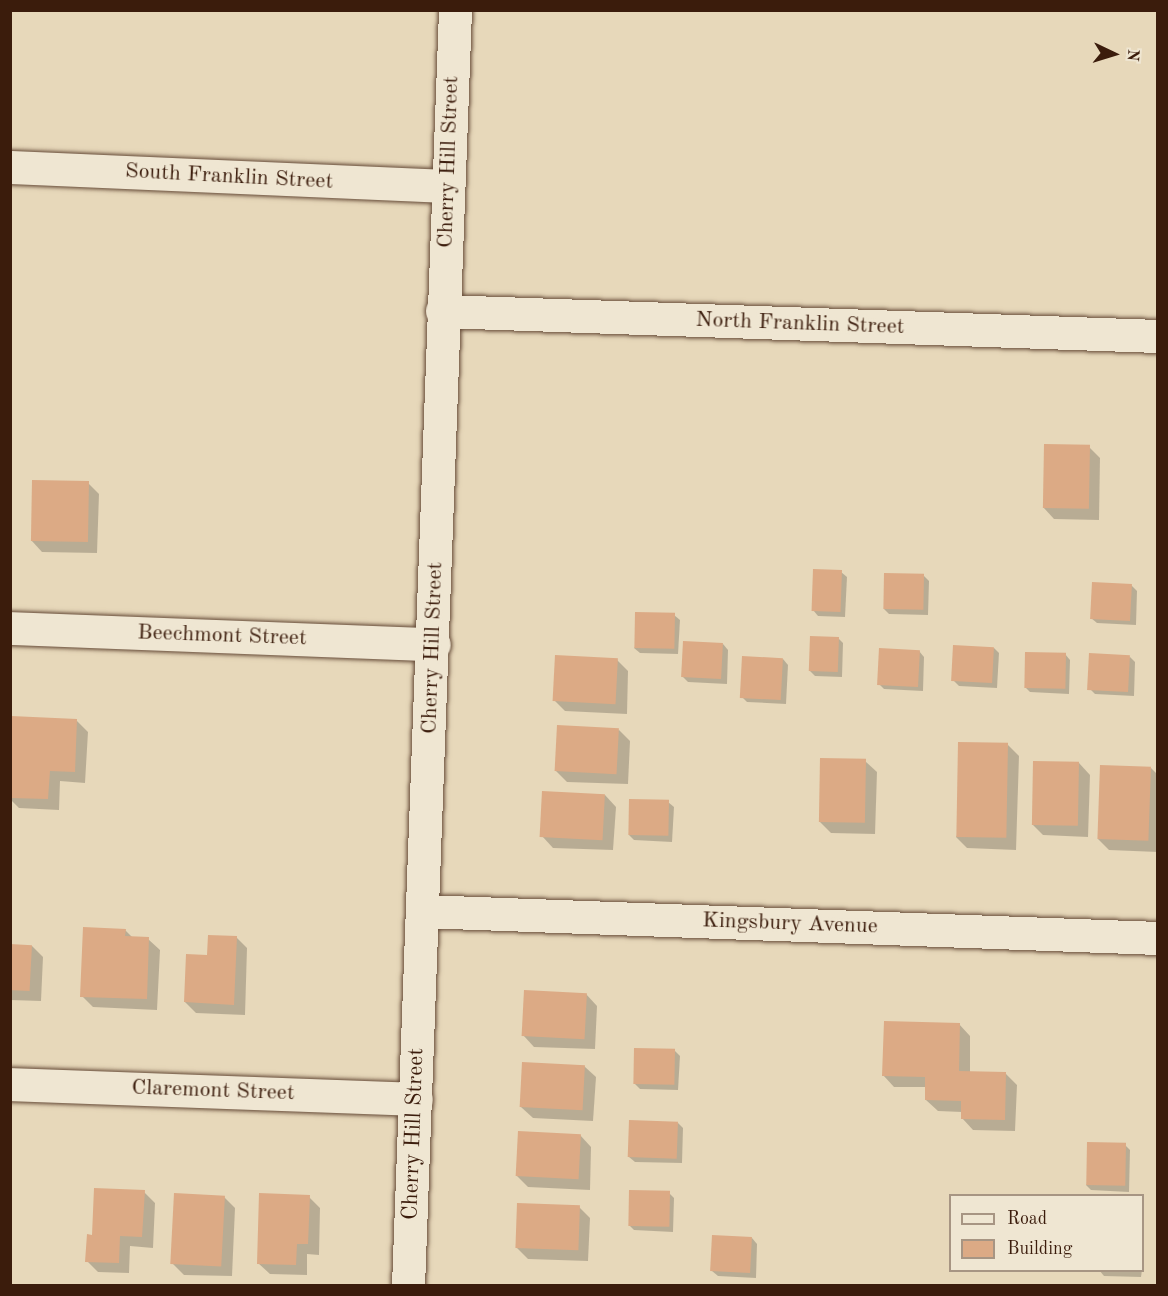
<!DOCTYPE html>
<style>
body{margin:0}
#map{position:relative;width:1168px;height:1296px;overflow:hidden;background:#e7d8ba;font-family:"Old Standard TT",serif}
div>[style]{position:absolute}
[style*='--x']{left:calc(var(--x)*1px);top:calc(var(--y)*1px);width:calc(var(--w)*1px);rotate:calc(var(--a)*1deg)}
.shadow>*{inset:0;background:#0003}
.building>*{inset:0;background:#dcaa85;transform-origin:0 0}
.roads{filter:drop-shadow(0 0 2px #664b38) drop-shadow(0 0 2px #664b38)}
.minor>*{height:33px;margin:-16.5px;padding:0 16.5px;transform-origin:16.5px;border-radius:16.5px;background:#efe6d2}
.secondary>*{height:33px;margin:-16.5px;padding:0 16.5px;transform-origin:16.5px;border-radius:16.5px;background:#efe6d2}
span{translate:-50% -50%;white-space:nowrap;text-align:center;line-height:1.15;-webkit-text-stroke:4.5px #efe6d2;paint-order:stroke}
.street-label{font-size:22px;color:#3b1c0c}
.frame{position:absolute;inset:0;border:12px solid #3b1c0c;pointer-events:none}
.legend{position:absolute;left:949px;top:1194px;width:195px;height:78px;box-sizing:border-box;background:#efe6d2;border:2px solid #a79583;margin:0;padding:8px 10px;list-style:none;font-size:18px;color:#3b1c0c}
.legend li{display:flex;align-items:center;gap:12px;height:30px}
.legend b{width:30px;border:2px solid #a79583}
.north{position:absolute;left:1084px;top:24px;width:60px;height:60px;-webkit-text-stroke:4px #efe6d2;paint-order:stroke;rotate:94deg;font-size:16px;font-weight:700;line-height:24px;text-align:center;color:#3b1c0c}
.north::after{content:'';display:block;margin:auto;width:21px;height:27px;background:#3b1c0c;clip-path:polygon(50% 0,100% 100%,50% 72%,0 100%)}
</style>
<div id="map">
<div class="shadow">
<div style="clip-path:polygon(1089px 447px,1100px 458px,1099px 520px,1054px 519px,1043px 507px)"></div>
<div style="clip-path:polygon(88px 483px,99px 494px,97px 553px,42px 552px,31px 540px)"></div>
<div style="clip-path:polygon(841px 572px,847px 577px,845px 617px,818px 616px,813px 610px)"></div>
<div style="clip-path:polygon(924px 576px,929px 581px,928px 615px,889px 614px,884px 609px)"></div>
<div style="clip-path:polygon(1131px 585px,1137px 591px,1136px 625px,1097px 623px,1091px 618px)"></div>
<div style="clip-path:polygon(674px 615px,680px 620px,678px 654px,640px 653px,634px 648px)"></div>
<div style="clip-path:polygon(838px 638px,843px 643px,842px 677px,815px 676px,810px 671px)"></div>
<div style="clip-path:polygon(723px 644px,728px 650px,727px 684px,688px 682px,683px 677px)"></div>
<div style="clip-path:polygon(994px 648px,999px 653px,997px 688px,959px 686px,954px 681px)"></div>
<div style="clip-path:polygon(919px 651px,924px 657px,923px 691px,884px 689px,879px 684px)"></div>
<div style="clip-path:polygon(1065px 654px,1070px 660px,1069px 694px,1030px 692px,1025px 687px)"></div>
<div style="clip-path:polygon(1130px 657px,1135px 662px,1134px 696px,1095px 694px,1090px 689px)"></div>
<div style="clip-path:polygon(783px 659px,788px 665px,786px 704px,747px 702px,742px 697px)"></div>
<div style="clip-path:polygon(617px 660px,628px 671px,627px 714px,565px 711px,554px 700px)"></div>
<div style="clip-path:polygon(12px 717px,76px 720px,88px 732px,85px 783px,60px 781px,59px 810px,19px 808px,10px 799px)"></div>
<div style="clip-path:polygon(619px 730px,630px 741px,628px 784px,567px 782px,556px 771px)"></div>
<div style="clip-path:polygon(1008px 745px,1019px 756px,1016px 850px,967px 848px,956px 837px)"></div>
<div style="clip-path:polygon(865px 761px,877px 772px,875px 834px,831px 833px,820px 822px)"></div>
<div style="clip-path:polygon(1079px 763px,1090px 775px,1088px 837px,1043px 835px,1032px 824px)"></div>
<div style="clip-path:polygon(1151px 768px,1158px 775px,1158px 852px,1109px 850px,1098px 839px)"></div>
<div style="clip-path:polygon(605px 795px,616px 807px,613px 850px,553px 848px,542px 836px)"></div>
<div style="clip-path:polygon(668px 802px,674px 807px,672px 842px,634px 840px,629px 835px)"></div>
<div style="clip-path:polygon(125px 930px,133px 938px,148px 939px,160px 950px,157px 1010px,93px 1007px,82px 996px)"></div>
<div style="clip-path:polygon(236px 937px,247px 948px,245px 1015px,196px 1013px,185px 1002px,208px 956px)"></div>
<div style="clip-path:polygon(10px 945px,32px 946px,43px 957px,41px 1001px,10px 1000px)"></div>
<div style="clip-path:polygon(586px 994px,597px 1006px,595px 1049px,534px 1047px,523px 1035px)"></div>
<div style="clip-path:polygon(959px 1024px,970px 1036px,970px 1073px,1006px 1074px,1017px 1085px,1015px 1131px,973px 1130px,962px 1118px,962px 1112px,938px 1111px,926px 1100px,927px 1087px,894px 1087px,883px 1075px)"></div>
<div style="clip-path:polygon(675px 1051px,680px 1056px,678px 1090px,640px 1089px,635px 1084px)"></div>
<div style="clip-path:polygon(584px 1066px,596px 1077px,593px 1121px,533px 1118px,521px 1107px)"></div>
<div style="clip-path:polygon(678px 1123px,683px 1128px,682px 1163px,635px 1162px,629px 1157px)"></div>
<div style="clip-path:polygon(580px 1135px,591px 1147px,590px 1190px,528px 1187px,517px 1176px)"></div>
<div style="clip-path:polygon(1125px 1145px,1130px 1150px,1129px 1192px,1091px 1190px,1086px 1185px)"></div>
<div style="clip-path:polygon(144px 1192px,155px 1203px,153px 1248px,130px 1246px,129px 1273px,98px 1272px,87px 1261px,93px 1236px)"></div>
<div style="clip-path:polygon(669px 1193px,674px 1198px,673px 1232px,634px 1230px,629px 1225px)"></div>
<div style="clip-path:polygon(224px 1197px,235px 1208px,232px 1276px,184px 1275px,173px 1264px)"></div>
<div style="clip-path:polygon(309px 1197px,320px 1208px,319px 1255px,307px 1254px,307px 1275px,270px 1274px,258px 1263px)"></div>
<div style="clip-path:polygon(579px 1207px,590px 1218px,588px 1261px,528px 1259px,517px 1248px)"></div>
<div style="clip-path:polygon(752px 1238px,757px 1244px,756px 1278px,718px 1276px,712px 1271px)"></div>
<div style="clip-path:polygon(1020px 1270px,1057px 1270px,1057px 1272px)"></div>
<div style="clip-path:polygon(1099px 1270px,1142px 1270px,1141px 1277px,1104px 1276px)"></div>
</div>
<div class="building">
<div style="left:1044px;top:444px;width:46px;height:64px;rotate:1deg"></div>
<div style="left:32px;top:480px;width:57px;height:61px;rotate:1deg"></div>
<div style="left:813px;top:569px;width:29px;height:42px;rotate:2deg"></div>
<div style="left:884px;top:573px;width:40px;height:36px;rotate:1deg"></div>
<div style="left:1092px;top:582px;width:40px;height:37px;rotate:3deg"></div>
<div style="left:635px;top:612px;width:40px;height:36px;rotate:1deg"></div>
<div style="left:810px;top:636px;width:29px;height:35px;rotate:2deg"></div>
<div style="left:683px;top:641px;width:40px;height:36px;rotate:3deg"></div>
<div style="left:953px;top:645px;width:41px;height:36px;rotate:3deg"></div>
<div style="left:879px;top:648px;width:41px;height:37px;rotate:3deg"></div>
<div style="left:1025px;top:652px;width:41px;height:36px;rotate:1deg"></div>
<div style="left:1089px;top:653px;width:41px;height:37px;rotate:3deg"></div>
<div style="left:555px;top:655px;width:63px;height:46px;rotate:3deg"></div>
<div style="left:742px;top:656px;width:41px;height:42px;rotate:3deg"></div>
<div style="clip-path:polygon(11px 716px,77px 719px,75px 772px,50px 771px,48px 799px,10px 798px)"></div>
<div style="left:557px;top:725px;width:62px;height:46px;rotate:3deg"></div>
<div style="left:958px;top:742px;width:50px;height:95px;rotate:1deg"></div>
<div style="left:820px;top:758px;width:46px;height:64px;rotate:1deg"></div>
<div style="left:1033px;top:761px;width:46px;height:64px;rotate:1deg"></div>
<div style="left:1100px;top:765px;width:51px;height:74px;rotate:2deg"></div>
<div style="left:542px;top:791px;width:63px;height:46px;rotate:3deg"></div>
<div style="left:629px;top:799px;width:40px;height:36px;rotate:1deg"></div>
<div style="clip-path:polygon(83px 927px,126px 929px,125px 936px,149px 937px,147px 999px,80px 997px)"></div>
<div style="clip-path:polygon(208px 935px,237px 936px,234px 1005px,184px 1002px,186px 954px,207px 955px)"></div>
<div style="left:10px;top:944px;width:22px;height:46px;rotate:3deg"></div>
<div style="left:524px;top:990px;width:63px;height:46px;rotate:3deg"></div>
<div style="clip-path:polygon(884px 1021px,960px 1023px,959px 1071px,1006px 1072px,1005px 1120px,961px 1119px,961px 1101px,925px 1100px,925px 1077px,882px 1076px)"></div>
<div style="left:634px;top:1048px;width:41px;height:36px;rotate:1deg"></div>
<div style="left:522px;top:1062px;width:63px;height:45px;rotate:3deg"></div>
<div style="left:629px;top:1120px;width:49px;height:37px;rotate:2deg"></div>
<div style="left:518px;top:1131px;width:63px;height:45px;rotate:3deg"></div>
<div style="left:1087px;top:1142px;width:39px;height:43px;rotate:1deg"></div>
<div style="clip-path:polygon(94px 1188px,145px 1190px,142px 1237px,120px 1236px,119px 1263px,85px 1262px,87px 1234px,92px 1235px)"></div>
<div style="left:629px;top:1190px;width:41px;height:36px;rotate:1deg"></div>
<div style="left:174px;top:1193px;width:51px;height:71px;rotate:3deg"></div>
<div style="clip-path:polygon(259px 1193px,310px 1195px,308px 1244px,297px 1244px,296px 1265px,257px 1264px)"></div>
<div style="left:517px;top:1203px;width:63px;height:45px;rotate:2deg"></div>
<div style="left:712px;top:1235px;width:40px;height:36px;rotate:3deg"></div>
</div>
<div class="roads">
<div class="minor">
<div style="--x:10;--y:167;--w:438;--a:2.5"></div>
<div style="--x:442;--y:311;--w:716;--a:2"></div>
<div style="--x:10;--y:628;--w:424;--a:2.2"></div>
<div style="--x:422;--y:911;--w:736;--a:2.1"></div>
<div style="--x:10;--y:1084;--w:406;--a:2.1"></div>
</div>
<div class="secondary">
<div style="--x:408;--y:1286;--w:1277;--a:-87.89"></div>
</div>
</div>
<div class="street-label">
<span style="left:449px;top:162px;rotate:-88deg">Cherry Hill Street</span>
<span style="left:229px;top:177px;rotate:3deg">South Franklin Street</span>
<span style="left:800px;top:324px;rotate:2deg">North Franklin Street</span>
<span style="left:222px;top:636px;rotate:2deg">Beechmont Street</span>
<span style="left:433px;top:648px;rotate:-88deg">Cherry Hill Street</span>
<span style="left:790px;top:924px;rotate:2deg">Kingsbury Avenue</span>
<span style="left:213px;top:1091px;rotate:2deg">Claremont Street</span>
<span style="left:414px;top:1134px;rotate:-88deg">Cherry Hill Street</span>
</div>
<div class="frame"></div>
<ul class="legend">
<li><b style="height:8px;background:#efe6d2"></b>Road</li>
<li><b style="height:16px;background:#dcaa85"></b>Building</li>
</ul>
<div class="north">N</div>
</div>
